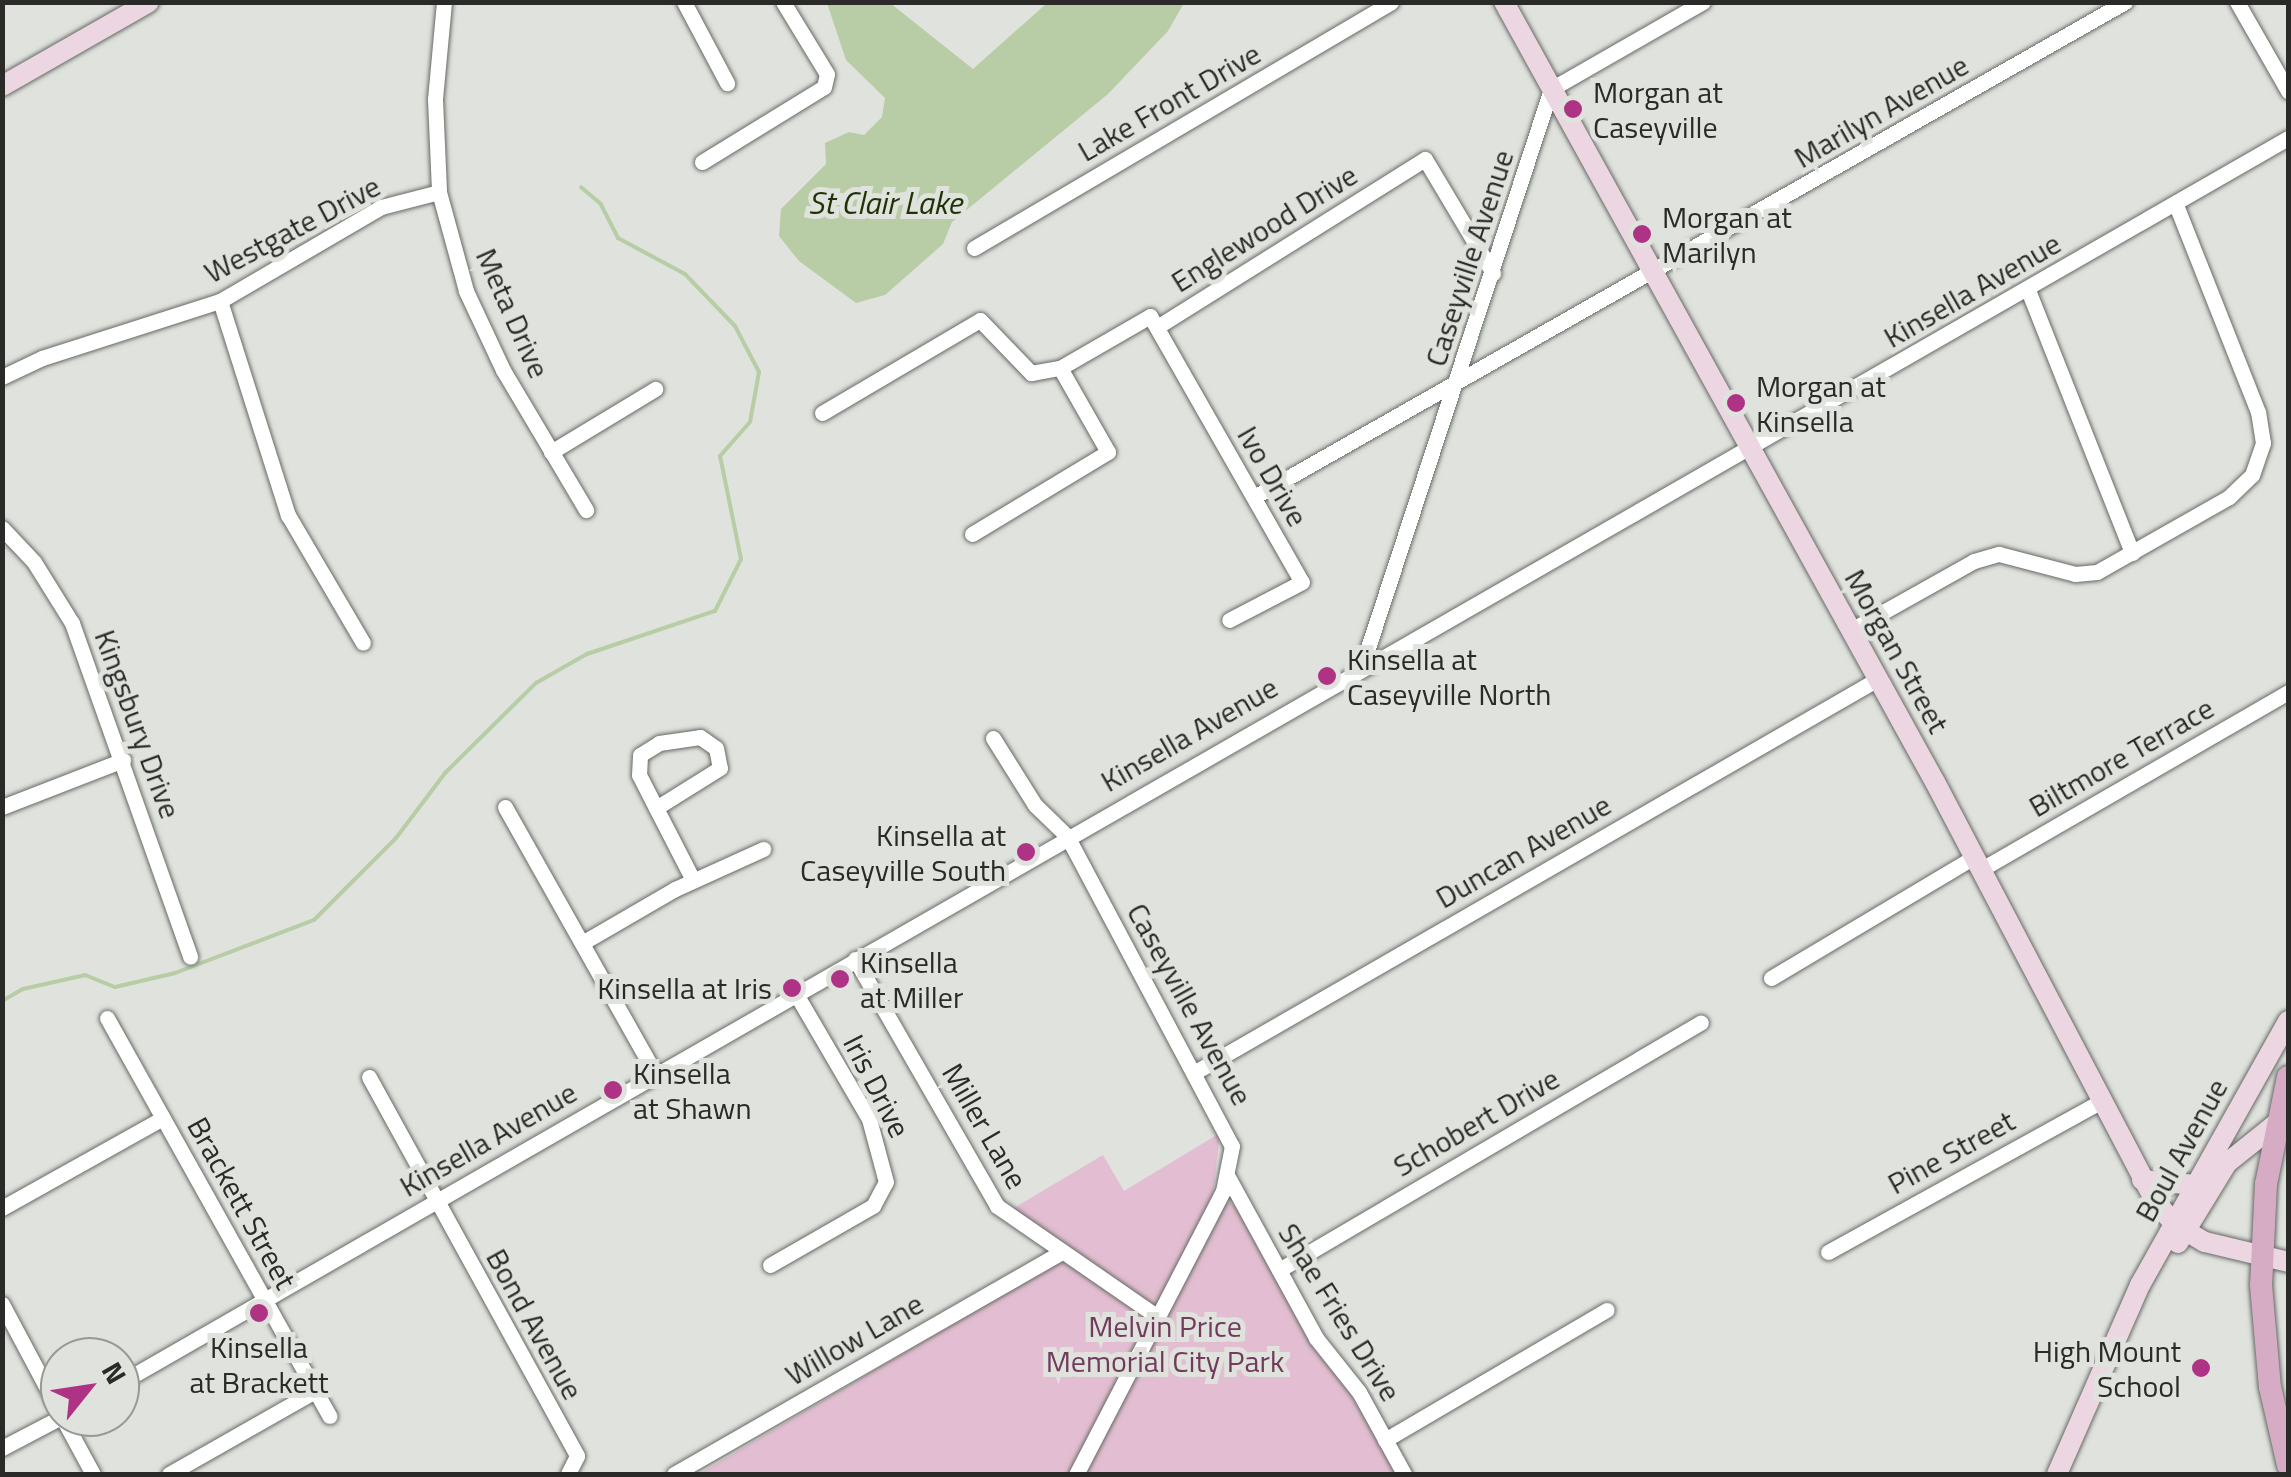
<!DOCTYPE html>
<style>
body{margin:0}
#map{position:relative;width:2291px;height:1477px;overflow:hidden;background:#dfe2dd;font-family:"Titillium Web",sans-serif}
div>[style]{position:absolute}
[style*='--x']{left:calc(var(--x)*1px);top:calc(var(--y)*1px);width:calc(var(--w)*1px);rotate:calc(var(--a)*1deg)}
.green>*{inset:0;background:#e3bed2}
.water>*{inset:0;background:#b8cda5}
.stream>*{height:4px;margin:-2px;padding:0 2px;transform-origin:2px;border-radius:2px;background:#b8cda5}
.roads{filter:drop-shadow(0 0 2px #676a64) drop-shadow(0 0 2px #676a64)}
.street>*{height:15px;margin:-7.5px;padding:0 7.5px;transform-origin:7.5px;border-radius:7.5px;background:#fff}
.secondary>*{height:20px;margin:-10px;padding:0 10px;transform-origin:10px;border-radius:10px;background:#ebd6e2}
.primary>*{height:22px;margin:-11px;padding:0 11px;transform-origin:11px;border-radius:11px;background:#d6acc4}
.dots>*{width:28px;height:28px;translate:-50% -50%;box-sizing:border-box;border:5px solid #dfe2dd;border-radius:50%}
span{translate:-50% -50%;white-space:nowrap;text-align:center;line-height:1.15;-webkit-text-stroke:10px #dfe2dd;paint-order:stroke}
.poi-label{font-size:30px;color:#2a2b29}
.left{translate:0 -50%;text-align:left}
.right{translate:-100% -50%;text-align:right}
.street-label{font-size:30px;color:#2a2b29}
.park-label{font-size:30px;color:#723b5c}
.water-label{font-size:32px;color:#1f3205;font-style:italic}
.frame{position:absolute;inset:0;border:5px solid #2a2b29;pointer-events:none}
.north{position:absolute;left:40px;top:1337px;width:100px;height:100px;box-sizing:border-box;background:#dfe2dd;border:2px solid #979995;border-radius:50%;rotate:60deg;font-size:28px;font-weight:700;line-height:40px;text-align:center;color:#2a2b29}
.north::after{content:'';display:block;margin:auto;width:35px;height:45px;background:#af3385;clip-path:polygon(50% 0,100% 100%,50% 72%,0 100%)}
</style>
<div id="map">
<div class="green">
<div style="clip-path:polygon(1220px 1133px,1213px 1194px,1238px 1207px,1398px 1474px,699px 1474px,1063px 1259px,1009px 1211px,1103px 1155px,1124px 1191px)"></div>
</div>
<div class="water">
<div style="clip-path:polygon(827px 3px,890px 3px,973px 69px,1047px 3px,1184px 3px,1168px 31px,1108px 94px,952px 222px,943px 244px,885px 295px,856px 303px,799px 261px,779px 236px,781px 209px,826px 164px,825px 143px,849px 132px,864px 135px,882px 117px,885px 98px,846px 60px)"></div>
</div>
<div class="stream">
<div style="--x:2;--y:1001;--w:24;--a:-30"></div>
<div style="--x:23;--y:989;--w:64;--a:-12.7"></div>
<div style="--x:85;--y:975;--w:32;--a:22"></div>
<div style="--x:115;--y:987;--w:62;--a:-13.1"></div>
<div style="--x:175;--y:973;--w:149;--a:-20.9"></div>
<div style="--x:314;--y:920;--w:116;--a:-45"></div>
<div style="--x:396;--y:838;--w:83;--a:-52.9"></div>
<div style="--x:446;--y:772;--w:127;--a:-44.7"></div>
<div style="--x:536;--y:683;--w:59;--a:-29.6"></div>
<div style="--x:587;--y:654;--w:135;--a:-18.6"></div>
<div style="--x:715;--y:611;--w:58;--a:-63.4"></div>
<div style="--x:741;--y:559;--w:105;--a:-101.5"></div>
<div style="--x:720;--y:456;--w:45;--a:-48.6"></div>
<div style="--x:750;--y:422;--w:51;--a:-79.8"></div>
<div style="--x:759;--y:372;--w:52;--a:-117.6"></div>
<div style="--x:735;--y:326;--w:72;--a:-133.9"></div>
<div style="--x:685;--y:274;--w:76;--a:-151.8"></div>
<div style="--x:618;--y:238;--w:38;--a:-117"></div>
<div style="--x:601;--y:204;--w:26;--a:-140"></div>
</div>
<div class="roads">
<div class="street">
<div style="--x:444;--y:2;--w:97;--a:95.3"></div>
<div style="--x:435;--y:99;--w:93;--a:87.5"></div>
<div style="--x:439;--y:192;--w:103;--a:74.7"></div>
<div style="--x:466;--y:291;--w:87;--a:64.9"></div>
<div style="--x:503;--y:370;--w:163;--a:59.3"></div>
<div style="--x:684;--y:2;--w:92;--a:62"></div>
<div style="--x:2237;--y:2;--w:103;--a:60.2"></div>
<div style="--x:702;--y:162;--w:143;--a:-31.6"></div>
<div style="--x:824;--y:87;--w:13;--a:-77"></div>
<div style="--x:827;--y:74;--w:84;--a:-121.4"></div>
<div style="--x:974;--y:248;--w:484;--a:-30.5"></div>
<div style="--x:2028;--y:290;--w:283;--a:68.4"></div>
<div style="--x:220;--y:301;--w:225;--a:72.4"></div>
<div style="--x:288;--y:515;--w:148;--a:59.6"></div>
<div style="--x:1157;--y:327;--w:316;--a:-32.1"></div>
<div style="--x:1425;--y:159;--w:133;--a:59.2"></div>
<div style="--x:2;--y:377;--w:44;--a:-25.4"></div>
<div style="--x:42;--y:358;--w:187;--a:-17.8"></div>
<div style="--x:220;--y:301;--w:186;--a:-30.3"></div>
<div style="--x:381;--y:207;--w:60;--a:-14.5"></div>
<div style="--x:822;--y:413;--w:183;--a:-30.5"></div>
<div style="--x:980;--y:320;--w:74;--a:46.1"></div>
<div style="--x:1031;--y:373;--w:29;--a:-10"></div>
<div style="--x:1060;--y:368;--w:104;--a:-30"></div>
<div style="--x:1150;--y:316;--w:306;--a:60.3"></div>
<div style="--x:1302;--y:582;--w:82;--a:152.5"></div>
<div style="--x:551;--y:452;--w:122;--a:-31.2"></div>
<div style="--x:1254;--y:497;--w:1002;--a:-29.61"></div>
<div style="--x:2;--y:528;--w:47;--a:46.7"></div>
<div style="--x:34;--y:562;--w:72;--a:58.1"></div>
<div style="--x:72;--y:623;--w:354;--a:70.5"></div>
<div style="--x:972;--y:534;--w:159;--a:-31.1"></div>
<div style="--x:1108;--y:452;--w:97;--a:-119.7"></div>
<div style="--x:1851;--y:630;--w:141;--a:-29.3"></div>
<div style="--x:1974;--y:561;--w:26;--a:-16"></div>
<div style="--x:1999;--y:554;--w:79;--a:14.7"></div>
<div style="--x:2075;--y:574;--w:22;--a:-5"></div>
<div style="--x:2097;--y:572;--w:152;--a:-29.6"></div>
<div style="--x:2229;--y:497;--w:32;--a:-44"></div>
<div style="--x:2252;--y:475;--w:34;--a:-71"></div>
<div style="--x:2263;--y:443;--w:31;--a:-99"></div>
<div style="--x:2258;--y:412;--w:223;--a:-111.6"></div>
<div style="--x:1362;--y:666;--w:607;--a:-71.86"></div>
<div style="--x:1551;--y:89;--w:175;--a:-29.8"></div>
<div style="--x:700;--y:737;--w:19;--a:35"></div>
<div style="--x:716;--y:748;--w:20;--a:79"></div>
<div style="--x:720;--y:768;--w:75;--a:148"></div>
<div style="--x:656;--y:808;--w:37;--a:-117"></div>
<div style="--x:639;--y:775;--w:20;--a:-87"></div>
<div style="--x:640;--y:755;--w:22;--a:-32"></div>
<div style="--x:659;--y:743;--w:41;--a:-8.3"></div>
<div style="--x:993;--y:738;--w:79;--a:57.9"></div>
<div style="--x:1035;--y:805;--w:45;--a:44.1"></div>
<div style="--x:1067;--y:836;--w:351;--a:62"></div>
<div style="--x:1232;--y:1146;--w:46;--a:101.3"></div>
<div style="--x:1223;--y:1191;--w:319;--a:117.4"></div>
<div style="--x:2;--y:807;--w:130;--a:-21.2"></div>
<div style="--x:505;--y:807;--w:308;--a:60.6"></div>
<div style="--x:656;--y:808;--w:81;--a:62.8"></div>
<div style="--x:1980;--y:870;--w:356;--a:-30"></div>
<div style="--x:582;--y:943;--w:108;--a:-30.1"></div>
<div style="--x:675;--y:889;--w:97;--a:-24.4"></div>
<div style="--x:855;--y:959;--w:285;--a:60.1"></div>
<div style="--x:997;--y:1206;--w:196;--a:34.6"></div>
<div style="--x:1771;--y:978;--w:236;--a:-30.8"></div>
<div style="--x:107;--y:1018;--w:456;--a:60.8"></div>
<div style="--x:1197;--y:1071;--w:786;--a:-29.93"></div>
<div style="--x:369;--y:1077;--w:432;--a:61.2"></div>
<div style="--x:577;--y:1456;--w:20;--a:117"></div>
<div style="--x:1228;--y:1177;--w:183;--a:61.3"></div>
<div style="--x:1316;--y:1338;--w:69;--a:51.5"></div>
<div style="--x:1359;--y:1392;--w:94;--a:61.2"></div>
<div style="--x:2;--y:1208;--w:184;--a:-29.2"></div>
<div style="--x:1828;--y:1252;--w:312;--a:-28.9"></div>
<div style="--x:770;--y:1265;--w:119;--a:-29.8"></div>
<div style="--x:873;--y:1206;--w:27;--a:-62"></div>
<div style="--x:886;--y:1182;--w:65;--a:-105.1"></div>
<div style="--x:869;--y:1119;--w:145;--a:-120.3"></div>
<div style="--x:1279;--y:1270;--w:489;--a:-30.4"></div>
<div style="--x:2;--y:1304;--w:123;--a:62"></div>
<div style="--x:120;--y:1383;--w:2500;--a:-29.87"></div>
<div style="--x:62;--y:1417;--w:65;--a:61.5"></div>
<div style="--x:1385;--y:1440;--w:257;--a:-30.4"></div>
<div style="--x:2;--y:1448;--w:67;--a:-27.7"></div>
<div style="--x:169;--y:1474;--w:168;--a:-29.6"></div>
<div style="--x:674;--y:1474;--w:447;--a:-29.8"></div>
</div>
<div class="secondary">
<div style="--x:1504;--y:2;--w:891;--a:61.08"></div>
<div style="--x:1935;--y:782;--w:470;--a:62.3"></div>
<div style="--x:2153;--y:1198;--w:32;--a:51"></div>
<div style="--x:2173;--y:1223;--w:37;--a:31"></div>
<div style="--x:2205;--y:1242;--w:85;--a:13.5"></div>
<div style="--x:2;--y:86;--w:169;--a:-29.7"></div>
<div style="--x:2142;--y:1180;--w:53;--a:5.4"></div>
<div style="--x:2178;--y:1243;--w:94;--a:-58.5"></div>
<div style="--x:2227;--y:1163;--w:77;--a:-38.7"></div>
<div style="--x:2057;--y:1474;--w:206;--a:-66.3"></div>
<div style="--x:2140;--y:1285;--w:303;--a:-60.7"></div>
</div>
<div class="primary">
<div style="--x:2288;--y:1077;--w:109;--a:101.6"></div>
<div style="--x:2266;--y:1184;--w:101;--a:92.8"></div>
<div style="--x:2261;--y:1285;--w:102;--a:85"></div>
<div style="--x:2270;--y:1387;--w:80;--a:77"></div>
</div>
</div>
<div class="dots">
<div style="left:1573px;top:109px;background:#af3385"></div>
<div style="left:1642px;top:234px;background:#af3385"></div>
<div style="left:1736px;top:403px;background:#af3385"></div>
<div style="left:1327px;top:676px;background:#af3385"></div>
<div style="left:1026px;top:852px;background:#af3385"></div>
<div style="left:840px;top:979px;background:#af3385"></div>
<div style="left:792px;top:988px;background:#af3385"></div>
<div style="left:613px;top:1090px;background:#af3385"></div>
<div style="left:259px;top:1313px;background:#af3385"></div>
<div style="left:2201px;top:1368px;background:#af3385"></div>
</div>
<div class="poi-label">
<span class="left" style="left:1593px;top:109px">Morgan at<br>Caseyville</span>
<span class="left" style="left:1662px;top:234px">Morgan at<br>Marilyn</span>
<span class="left" style="left:1756px;top:403px">Morgan at<br>Kinsella</span>
<span class="left" style="left:1347px;top:676px">Kinsella at<br>Caseyville North</span>
<span class="right" style="left:1006px;top:852px">Kinsella at<br>Caseyville South</span>
<span class="left" style="left:860px;top:979px">Kinsella<br>at Miller</span>
<span class="right" style="left:772px;top:988px">Kinsella at Iris</span>
<span class="left" style="left:633px;top:1090px">Kinsella<br>at Shawn</span>
<span style="left:259px;top:1364px">Kinsella<br>at Brackett</span>
<span class="right" style="left:2181px;top:1368px">High Mount<br>School</span>
</div>
<div class="street-label">
<span style="left:1169px;top:102px;rotate:-30deg">Lake Front Drive</span>
<span style="left:1881px;top:111px;rotate:-30deg">Marilyn Avenue</span>
<span style="left:1264px;top:228px;rotate:-32deg">Englewood Drive</span>
<span style="left:292px;top:229px;rotate:-28deg">Westgate Drive</span>
<span style="left:1469px;top:258px;rotate:-72deg">Caseyville Avenue</span>
<span style="left:1972px;top:290px;rotate:-30deg">Kinsella Avenue</span>
<span style="left:513px;top:313px;rotate:66deg">Meta Drive</span>
<span style="left:1273px;top:476px;rotate:60deg">Ivo Drive</span>
<span style="left:1897px;top:651px;rotate:61deg">Morgan Street</span>
<span style="left:138px;top:724px;rotate:70deg">Kingsbury Drive</span>
<span style="left:1189px;top:734px;rotate:-30deg">Kinsella Avenue</span>
<span style="left:2121px;top:757px;rotate:-30deg">Biltmore Terrace</span>
<span style="left:1523px;top:851px;rotate:-30deg">Duncan Avenue</span>
<span style="left:1190px;top:1004px;rotate:61deg">Caseyville Avenue</span>
<span style="left:877px;top:1086px;rotate:63deg">Iris Drive</span>
<span style="left:1476px;top:1122px;rotate:-30deg">Schobert Drive</span>
<span style="left:985px;top:1126px;rotate:60deg">Miller Lane</span>
<span style="left:488px;top:1139px;rotate:-30deg">Kinsella Avenue</span>
<span style="left:2181px;top:1150px;rotate:-61deg">Boul Avenue</span>
<span style="left:1951px;top:1152px;rotate:-29deg">Pine Street</span>
<span style="left:242px;top:1203px;rotate:61deg">Brackett Street</span>
<span style="left:1340px;top:1312px;rotate:58deg">Shae Fries Drive</span>
<span style="left:535px;top:1324px;rotate:61deg">Bond Avenue</span>
<span style="left:854px;top:1339px;rotate:-30deg">Willow Lane</span>
</div>
<div class="park-label">
<span style="left:1165px;top:1343px">Melvin Price<br>Memorial City Park</span>
</div>
<div class="water-label">
<span style="left:885px;top:202px">St Clair Lake</span>
</div>
<div class="frame"></div>
<div class="north">N</div>
</div>
